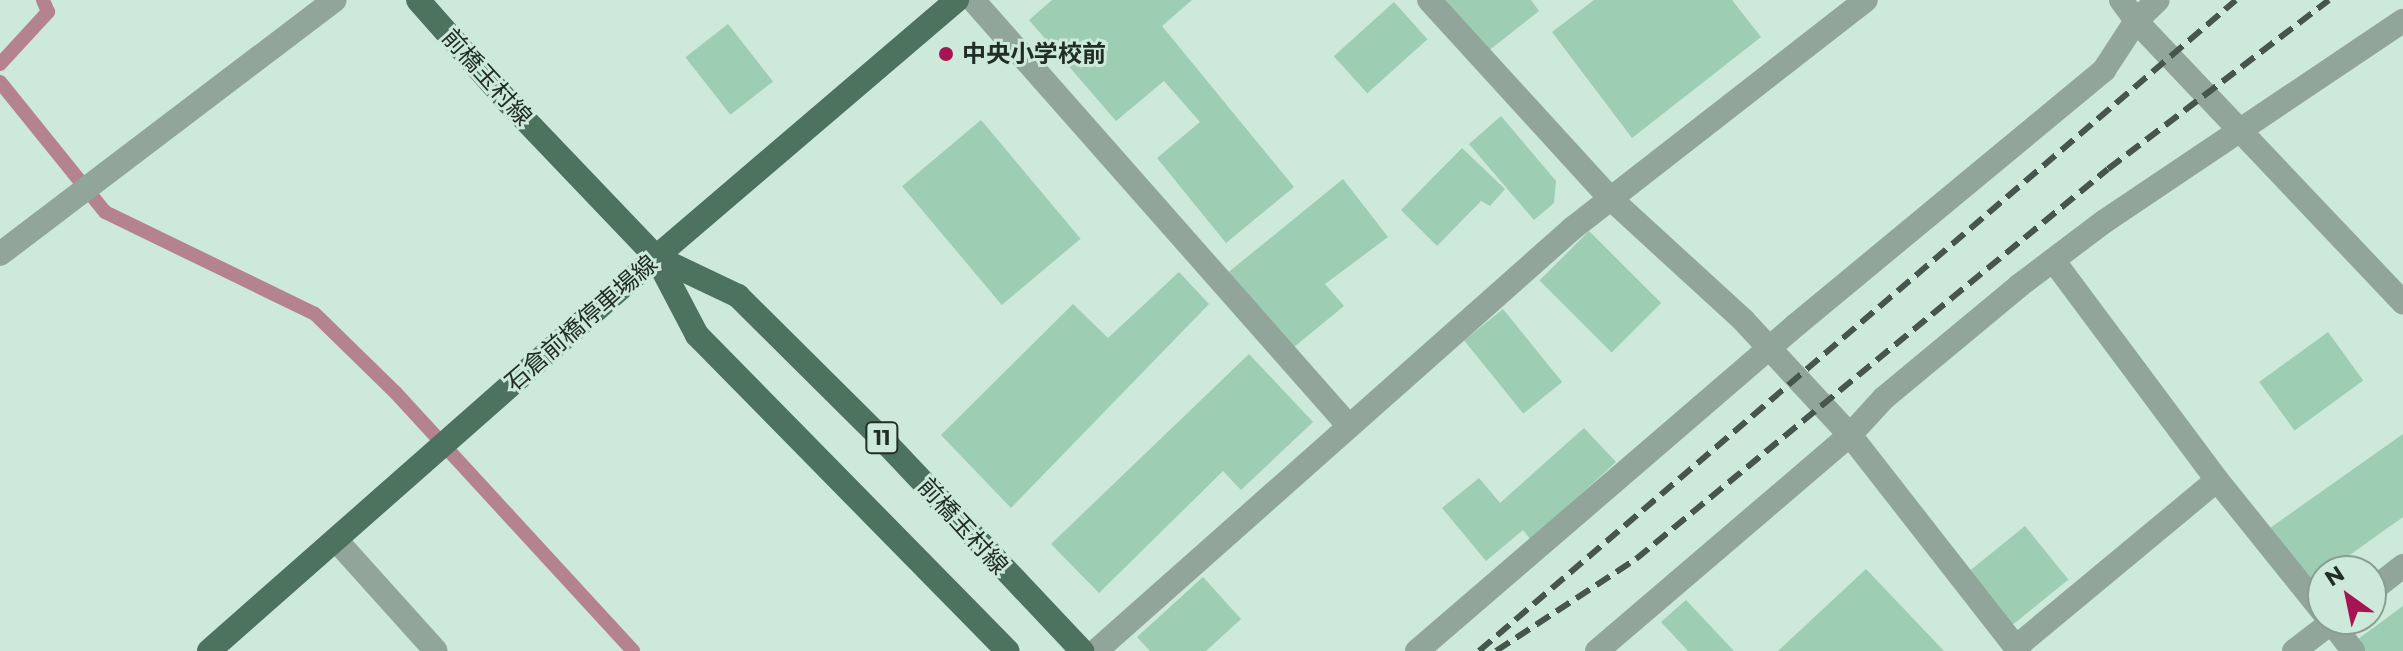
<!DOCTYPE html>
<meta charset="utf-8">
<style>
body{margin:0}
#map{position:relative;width:2403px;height:651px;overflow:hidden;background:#cce9d9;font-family:Montserrat,"Noto Sans JP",sans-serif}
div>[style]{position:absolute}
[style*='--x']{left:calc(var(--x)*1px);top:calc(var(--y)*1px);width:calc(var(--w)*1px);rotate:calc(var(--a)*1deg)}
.stream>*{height:14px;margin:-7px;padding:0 7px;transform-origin:7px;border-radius:7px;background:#b4838e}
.building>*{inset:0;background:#9dcdb3;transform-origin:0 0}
.minor>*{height:24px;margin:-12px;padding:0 12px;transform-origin:12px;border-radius:12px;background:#91a59a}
.major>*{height:24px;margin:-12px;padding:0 12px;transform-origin:12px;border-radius:12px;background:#4d735f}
.rail>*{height:6px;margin-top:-3px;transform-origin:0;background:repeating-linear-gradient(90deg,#46554d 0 16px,transparent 0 24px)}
.dots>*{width:22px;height:22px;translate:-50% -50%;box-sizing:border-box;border:4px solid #cce9d9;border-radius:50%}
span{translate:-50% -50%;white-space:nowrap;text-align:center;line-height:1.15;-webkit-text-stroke:6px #cce9d9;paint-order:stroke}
.shield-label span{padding:2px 6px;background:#cce9d9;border:2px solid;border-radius:6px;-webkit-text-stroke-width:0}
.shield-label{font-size:22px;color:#212d27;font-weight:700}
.poi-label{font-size:24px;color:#212d27;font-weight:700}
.left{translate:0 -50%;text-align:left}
.street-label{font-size:24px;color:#212d27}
.north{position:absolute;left:2307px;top:555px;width:80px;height:80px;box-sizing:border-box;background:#cce9d9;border:2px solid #889e92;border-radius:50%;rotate:327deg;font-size:22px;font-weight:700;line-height:32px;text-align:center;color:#212d27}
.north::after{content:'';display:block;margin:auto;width:28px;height:36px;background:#a61452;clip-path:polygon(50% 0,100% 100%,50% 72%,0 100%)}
</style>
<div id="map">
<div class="stream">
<div style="--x:0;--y:64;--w:71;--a:-47.3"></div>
<div style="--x:48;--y:12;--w:13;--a:-113"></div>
<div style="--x:0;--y:82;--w:167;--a:51.1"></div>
<div style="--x:105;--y:212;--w:233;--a:25.9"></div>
<div style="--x:315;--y:314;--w:112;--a:44.3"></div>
<div style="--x:395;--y:392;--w:352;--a:47.4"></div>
</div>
<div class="building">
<div style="clip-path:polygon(1052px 0,1192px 0,1162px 26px,1294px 187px,1226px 243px,1157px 158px,1200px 122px,1164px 81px,1116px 121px,1029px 20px)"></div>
<div style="clip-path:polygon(1439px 0,1531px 0,1539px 11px,1482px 56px)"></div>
<div style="clip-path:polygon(1594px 0,1732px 0,1761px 37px,1632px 138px,1552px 32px)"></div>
<div style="left:1394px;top:2px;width:50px;height:81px;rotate:48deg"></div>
<div style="left:728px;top:24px;width:73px;height:54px;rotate:52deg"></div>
<div style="clip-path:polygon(1501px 116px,1556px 181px,1554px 203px,1534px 220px,1469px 144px)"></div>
<div style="left:981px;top:120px;width:155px;height:103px;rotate:50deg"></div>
<div style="clip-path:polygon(1462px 148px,1505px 189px,1490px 206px,1481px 201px,1437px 246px,1401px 210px)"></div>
<div style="clip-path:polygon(1343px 179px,1388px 237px,1325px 284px,1344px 306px,1288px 352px,1225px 275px)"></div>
<div style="left:1589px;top:231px;width:102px;height:70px;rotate:45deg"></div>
<div style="clip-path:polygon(1179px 272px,1209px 304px,1011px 508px,941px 435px,1073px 304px,1108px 338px)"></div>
<div style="left:1503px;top:309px;width:94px;height:50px;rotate:51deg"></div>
<div style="left:2328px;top:332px;width:60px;height:85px;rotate:54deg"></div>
<div style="clip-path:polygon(1249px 354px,1313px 422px,1241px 490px,1223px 471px,1099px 593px,1051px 544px)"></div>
<div style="clip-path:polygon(1584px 428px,1616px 462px,1531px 540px,1523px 530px,1486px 561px,1442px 508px,1479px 478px,1500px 503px)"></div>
<div style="clip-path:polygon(2403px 434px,2403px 517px,2309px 584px,2270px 528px)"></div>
<div style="left:2025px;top:526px;width:69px;height:75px;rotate:51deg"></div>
<div style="clip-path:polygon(1866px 569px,1944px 651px,1778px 651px)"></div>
<div style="clip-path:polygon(1203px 577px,1241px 619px,1206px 651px,1150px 651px,1137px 637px)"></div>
<div style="clip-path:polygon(1686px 600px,1734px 651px,1688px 651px,1661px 622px)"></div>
<div style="clip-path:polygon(2403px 606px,2403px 651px,2360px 651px,2354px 642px)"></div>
</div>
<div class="minor">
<div style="--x:973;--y:0;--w:567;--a:48.58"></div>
<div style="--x:1429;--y:0;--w:268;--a:47.6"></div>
<div style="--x:1610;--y:198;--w:182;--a:42.5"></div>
<div style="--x:1744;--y:321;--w:156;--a:47.1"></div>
<div style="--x:1850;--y:435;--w:274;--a:52"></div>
<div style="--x:2121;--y:0;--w:26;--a:54"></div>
<div style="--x:2136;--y:21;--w:388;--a:46.5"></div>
<div style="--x:0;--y:254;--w:420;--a:-37.2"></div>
<div style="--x:2053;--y:260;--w:274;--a:53.3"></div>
<div style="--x:2217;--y:480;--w:169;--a:51.2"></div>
<div style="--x:336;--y:540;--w:149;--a:48"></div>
<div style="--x:2371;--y:591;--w:41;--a:-38"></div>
<div style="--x:2329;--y:619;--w:40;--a:53"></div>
<div style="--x:2016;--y:647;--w:261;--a:-39.7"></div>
<div style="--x:1096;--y:651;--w:638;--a:-41.57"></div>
<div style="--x:1573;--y:228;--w:371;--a:-37.9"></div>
<div style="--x:1417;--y:651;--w:500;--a:-40.7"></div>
<div style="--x:1796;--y:325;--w:400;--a:-39.6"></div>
<div style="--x:2104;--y:70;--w:59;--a:-56.9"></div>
<div style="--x:2136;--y:21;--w:30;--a:-44"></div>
<div style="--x:1597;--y:651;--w:333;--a:-40.5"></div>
<div style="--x:1850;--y:435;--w:50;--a:-47.4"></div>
<div style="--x:1884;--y:398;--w:177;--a:-39.7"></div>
<div style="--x:2020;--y:285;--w:106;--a:-37"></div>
<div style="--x:2105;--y:221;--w:359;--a:-33.9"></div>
<div style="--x:2294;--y:651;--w:53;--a:-37.3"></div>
</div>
<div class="major">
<div style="--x:418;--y:0;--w:137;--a:48.5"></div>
<div style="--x:509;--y:103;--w:213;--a:46.3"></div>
<div style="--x:656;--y:257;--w:88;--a:62.3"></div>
<div style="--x:697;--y:335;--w:443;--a:45.5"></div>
<div style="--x:656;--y:257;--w:91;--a:25.4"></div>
<div style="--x:738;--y:296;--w:213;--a:44.8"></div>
<div style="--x:889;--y:446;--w:282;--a:46.7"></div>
<div style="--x:209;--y:651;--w:596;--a:-41.39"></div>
<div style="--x:656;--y:257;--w:396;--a:-40.5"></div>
</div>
<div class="rail">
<div style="--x:1479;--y:651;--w:998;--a:-40.69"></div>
<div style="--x:1496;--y:651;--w:168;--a:-33.3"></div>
<div style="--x:1636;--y:559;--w:612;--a:-39.57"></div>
<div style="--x:2108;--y:169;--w:278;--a:-37.4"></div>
</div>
<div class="dots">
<div style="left:946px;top:54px;background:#a61452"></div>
</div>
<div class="shield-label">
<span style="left:882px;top:438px">11</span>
</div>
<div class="poi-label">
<span class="left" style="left:962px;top:54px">中央小学校前</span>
</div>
<div class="street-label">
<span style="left:487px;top:77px;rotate:48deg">前橋玉村線</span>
<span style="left:581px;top:323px;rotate:-41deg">石倉前橋停車場線</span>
<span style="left:963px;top:526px;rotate:48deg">前橋玉村線</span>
</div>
<div class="north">N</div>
</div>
